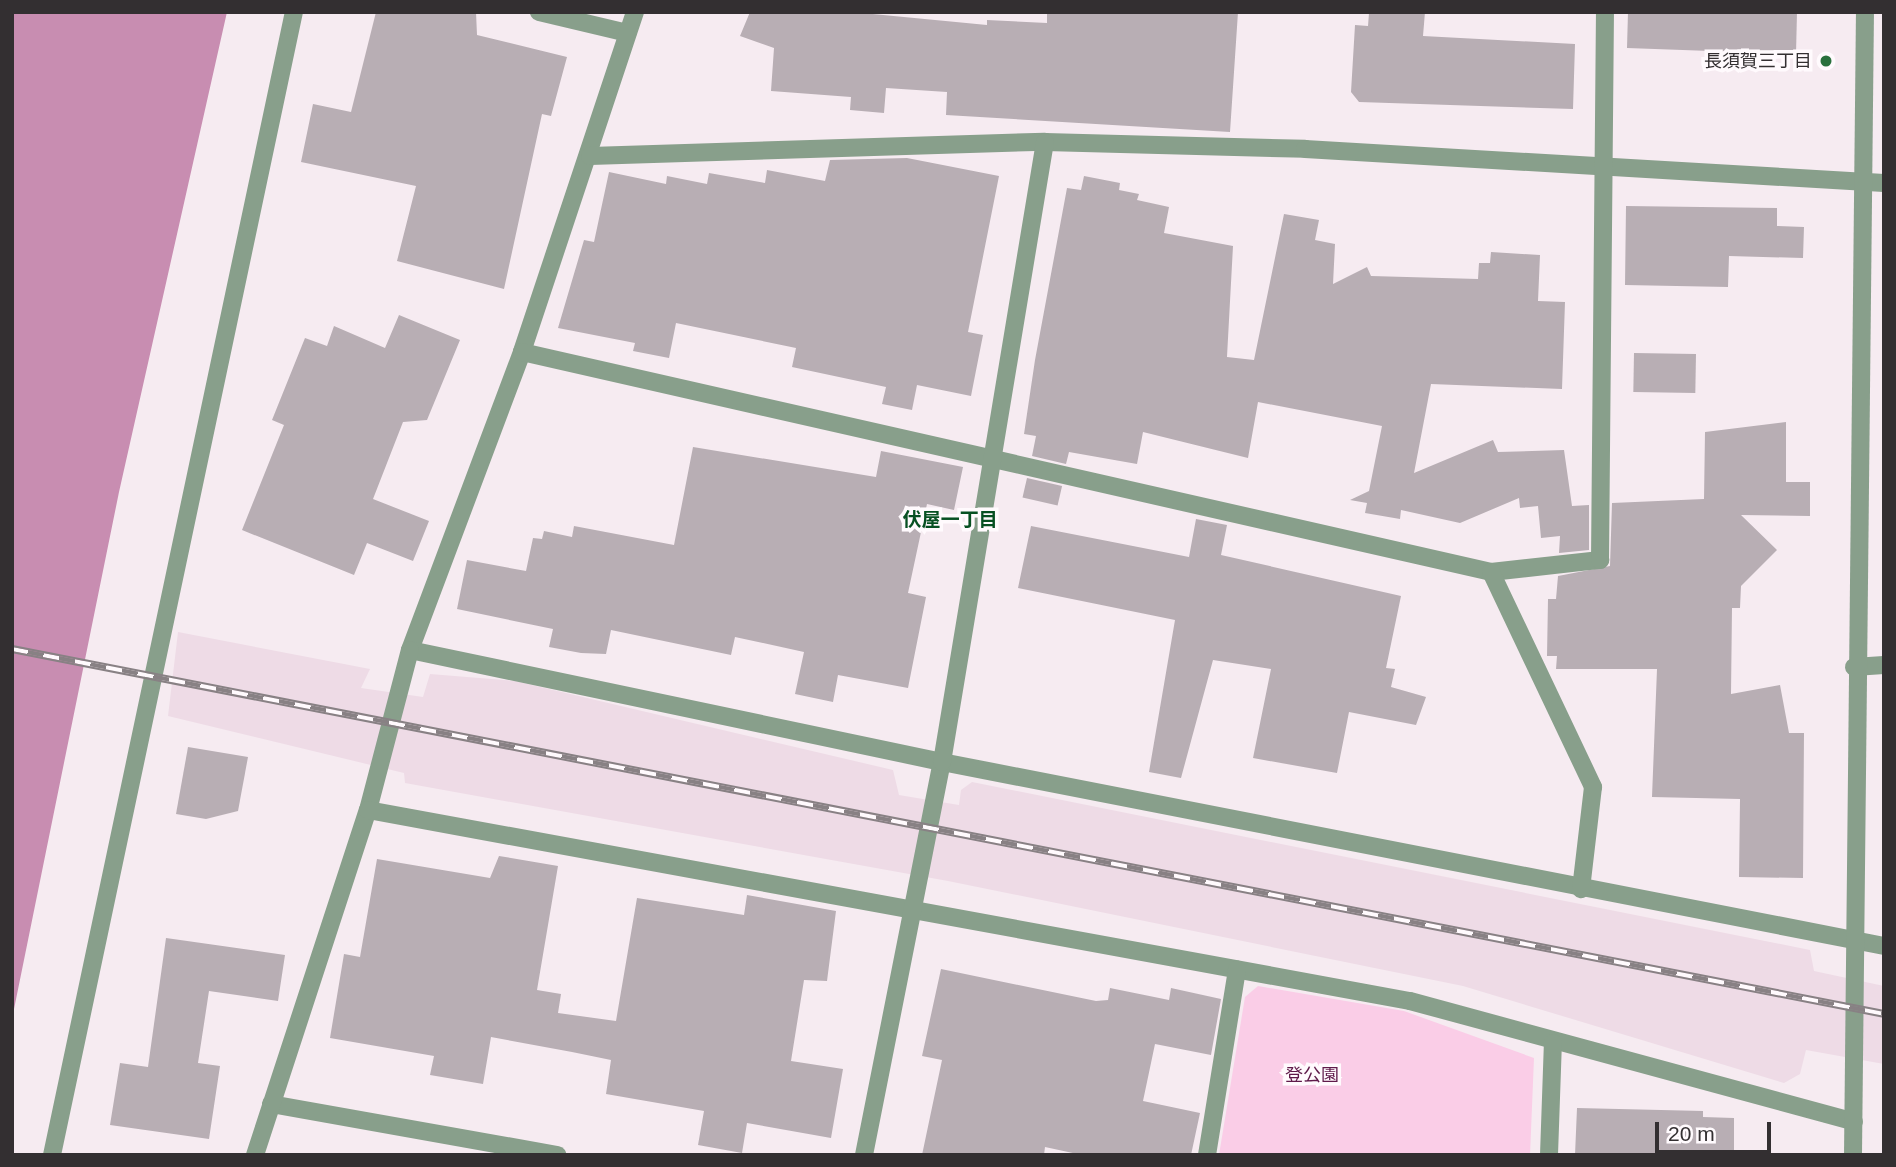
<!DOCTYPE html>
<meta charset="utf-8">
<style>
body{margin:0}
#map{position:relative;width:1896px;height:1167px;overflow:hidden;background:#f6ebf1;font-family:Arial,"Noto Sans JP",sans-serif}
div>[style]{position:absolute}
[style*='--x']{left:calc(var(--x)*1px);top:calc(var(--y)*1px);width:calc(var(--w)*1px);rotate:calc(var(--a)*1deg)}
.built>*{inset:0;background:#eedbe6}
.green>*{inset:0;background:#facde7}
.water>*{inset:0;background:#c88db1}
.building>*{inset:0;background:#b8aeb4;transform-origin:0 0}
.minor>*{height:18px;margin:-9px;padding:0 9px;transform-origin:9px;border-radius:9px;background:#889f8b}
.tertiary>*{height:18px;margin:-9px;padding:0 9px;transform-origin:9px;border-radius:9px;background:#889f8b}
.rail>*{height:8px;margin-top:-4px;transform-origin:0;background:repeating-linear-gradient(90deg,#fffafd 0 16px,#888184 0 32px);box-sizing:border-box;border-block:2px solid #888184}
.dots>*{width:19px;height:19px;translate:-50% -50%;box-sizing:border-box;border:4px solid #fffafd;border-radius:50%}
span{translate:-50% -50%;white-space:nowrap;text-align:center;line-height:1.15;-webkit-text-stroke:7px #fffafd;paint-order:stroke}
.poi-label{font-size:18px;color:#332f31}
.right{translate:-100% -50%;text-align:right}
.park-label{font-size:18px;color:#5f1a4a}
.neighbourhood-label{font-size:19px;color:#075022;font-weight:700}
.frame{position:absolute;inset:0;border:14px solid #332f31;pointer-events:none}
.scale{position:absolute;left:1655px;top:1122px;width:116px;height:32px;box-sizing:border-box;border:4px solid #332f31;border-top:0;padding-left:9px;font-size:21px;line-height:24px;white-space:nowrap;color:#332f31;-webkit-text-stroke:5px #fffafd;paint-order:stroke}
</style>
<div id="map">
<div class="built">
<div style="clip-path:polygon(178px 632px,370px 669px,361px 688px,423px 697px,430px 674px,515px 681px,893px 770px,899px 795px,959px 805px,961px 790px,972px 782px,1810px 950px,1814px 971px,1884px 986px,1884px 1064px,1806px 1050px,1800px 1074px,1784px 1083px,1463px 986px,948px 881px,405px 783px,404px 773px,168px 716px)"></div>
</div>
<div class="green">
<div style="clip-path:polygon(1258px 986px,1404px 1011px,1534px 1058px,1530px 1155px,1219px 1155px,1245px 997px)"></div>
</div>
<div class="water">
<div style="clip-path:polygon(12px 12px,227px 12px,119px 492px,12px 1019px)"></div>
</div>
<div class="building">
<div style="clip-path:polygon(376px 12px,476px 12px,477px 35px,567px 57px,551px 116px,542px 114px,504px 289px,397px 261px,416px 186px,301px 162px,313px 104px,351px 112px)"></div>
<div style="clip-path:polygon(750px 12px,852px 12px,987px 25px,987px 20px,1047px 23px,1047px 12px,1238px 12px,1230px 132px,946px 115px,947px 92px,886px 88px,884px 113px,850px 110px,851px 97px,771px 91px,774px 48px,740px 36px)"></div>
<div style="clip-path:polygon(1425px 12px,1423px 36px,1575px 44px,1573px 109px,1359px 102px,1351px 92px,1355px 25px,1368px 26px,1369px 13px)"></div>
<div style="clip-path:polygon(1628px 12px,1797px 12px,1796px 54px,1627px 48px)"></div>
<div style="clip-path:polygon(907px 158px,999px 176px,968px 332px,983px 335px,971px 396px,917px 385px,912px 410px,882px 404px,886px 387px,792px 367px,796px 348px,676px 323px,669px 358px,633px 351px,635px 343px,558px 328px,584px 240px,594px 242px,609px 172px,666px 184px,667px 176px,707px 184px,709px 173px,765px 183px,767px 170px,825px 181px,830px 160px)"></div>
<div style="clip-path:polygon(1084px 176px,1120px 183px,1119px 190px,1139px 194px,1137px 200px,1169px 207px,1164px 233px,1233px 246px,1227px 357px,1254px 360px,1284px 214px,1319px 220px,1315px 240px,1335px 244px,1333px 284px,1367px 267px,1371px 276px,1478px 279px,1479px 263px,1490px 263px,1491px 252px,1540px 255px,1538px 301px,1565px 302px,1562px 389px,1431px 384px,1414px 473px,1493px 440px,1498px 452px,1564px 450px,1572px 506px,1589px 505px,1589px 550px,1559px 553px,1560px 536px,1541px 538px,1538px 506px,1520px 508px,1519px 498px,1460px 523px,1401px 510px,1400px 519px,1365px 513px,1367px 503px,1350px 500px,1369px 491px,1382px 426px,1258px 402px,1248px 458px,1143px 432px,1137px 464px,1069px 452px,1066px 464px,1032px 456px,1036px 436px,1024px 434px,1035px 360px,1067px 188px,1081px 190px)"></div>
<div style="clip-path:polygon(1626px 206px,1777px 208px,1777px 226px,1804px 227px,1803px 258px,1729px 256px,1728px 287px,1625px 285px)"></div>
<div style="clip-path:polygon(399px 315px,460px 340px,427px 420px,403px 422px,373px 499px,429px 521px,413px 561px,367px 543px,354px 575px,242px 530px,284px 425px,272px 420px,305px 338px,327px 346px,334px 326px,385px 348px)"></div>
<div style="left:1634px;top:353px;width:62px;height:39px;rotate:1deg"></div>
<div style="clip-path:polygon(1786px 422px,1786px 482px,1810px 482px,1810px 516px,1741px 515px,1777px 550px,1741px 586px,1740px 608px,1732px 608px,1731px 694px,1780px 685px,1789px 733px,1804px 733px,1803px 878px,1739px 877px,1740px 799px,1652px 797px,1657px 669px,1556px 669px,1557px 656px,1547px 656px,1548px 599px,1556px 599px,1558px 576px,1610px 566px,1612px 503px,1704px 499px,1705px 432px)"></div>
<div style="clip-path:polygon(693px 447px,876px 477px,881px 451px,963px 467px,954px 510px,927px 504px,908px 593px,926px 597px,908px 688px,838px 675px,833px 702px,795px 694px,804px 652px,735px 637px,731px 655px,611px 630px,606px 654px,581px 653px,549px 647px,553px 629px,457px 609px,467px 560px,526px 571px,533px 538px,542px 539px,544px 531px,572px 537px,574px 526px,674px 545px)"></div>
<div style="left:1027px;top:478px;width:36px;height:20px;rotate:13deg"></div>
<div style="clip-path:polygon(1196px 519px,1227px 525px,1221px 555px,1401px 596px,1386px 668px,1395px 669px,1391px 687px,1426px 697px,1416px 725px,1349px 712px,1337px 773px,1253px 758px,1271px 669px,1213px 660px,1181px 778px,1149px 772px,1175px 620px,1018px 588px,1031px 526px,1189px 557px)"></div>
<div style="clip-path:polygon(188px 747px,248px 757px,238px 811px,206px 819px,176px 814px)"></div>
<div style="clip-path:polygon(499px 856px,558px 866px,537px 990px,561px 994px,558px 1013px,616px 1021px,637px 898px,744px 915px,747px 895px,836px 911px,827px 981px,804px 980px,791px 1061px,843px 1069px,831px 1138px,747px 1123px,742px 1153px,698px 1145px,704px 1111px,606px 1094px,611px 1060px,572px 1052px,491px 1037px,483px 1084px,430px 1075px,434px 1056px,330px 1038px,344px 954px,360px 957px,377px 859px,490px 878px)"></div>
<div style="clip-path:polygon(166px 938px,285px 955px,278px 1001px,209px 991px,198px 1063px,220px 1066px,209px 1139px,110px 1125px,120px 1063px,148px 1067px)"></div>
<div style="clip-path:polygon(941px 969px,1096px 1001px,1108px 1000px,1110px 988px,1169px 1000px,1171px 988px,1221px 999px,1211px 1055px,1155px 1044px,1143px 1101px,1200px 1113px,1191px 1155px,1082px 1155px,1045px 1147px,1044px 1155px,922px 1155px,942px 1060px,922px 1056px)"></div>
<div style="clip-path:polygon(1577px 1108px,1703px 1111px,1703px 1117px,1734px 1118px,1734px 1155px,1575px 1155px)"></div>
</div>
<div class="minor">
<div style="--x:539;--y:12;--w:91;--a:13.3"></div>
<div style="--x:635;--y:12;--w:358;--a:108.4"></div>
<div style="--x:522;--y:352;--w:318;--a:110.6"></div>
<div style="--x:410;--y:650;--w:544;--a:11.89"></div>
<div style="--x:942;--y:762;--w:960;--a:11.05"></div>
<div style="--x:590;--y:156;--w:455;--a:-1.8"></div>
<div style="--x:1045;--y:142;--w:260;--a:1.5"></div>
<div style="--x:1305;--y:149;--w:580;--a:3.36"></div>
<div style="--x:522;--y:352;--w:994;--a:12.79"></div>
<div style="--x:1491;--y:572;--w:110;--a:-6.3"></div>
<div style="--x:1600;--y:560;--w:548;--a:-89.48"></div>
<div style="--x:1491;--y:572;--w:238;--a:64.6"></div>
<div style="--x:1593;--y:787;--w:103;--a:96.7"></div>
<div style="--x:1854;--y:667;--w:30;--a:-4"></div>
<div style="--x:368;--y:810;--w:165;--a:-75.3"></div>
<div style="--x:271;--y:1104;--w:291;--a:10.1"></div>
<div style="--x:52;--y:1155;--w:1168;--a:-78.05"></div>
<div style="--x:255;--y:1155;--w:363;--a:-71.9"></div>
<div style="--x:368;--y:810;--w:1059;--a:10.39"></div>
<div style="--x:1410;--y:1001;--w:460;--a:15.2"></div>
<div style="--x:864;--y:1155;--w:401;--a:-78.8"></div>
<div style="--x:942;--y:762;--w:628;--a:-80.57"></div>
<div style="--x:1207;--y:1155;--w:188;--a:-80.8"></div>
<div style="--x:1549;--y:1155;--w:112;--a:-88"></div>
</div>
<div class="tertiary">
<div style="--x:1853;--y:1155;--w:1143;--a:-89.4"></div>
</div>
<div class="rail">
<div style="--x:12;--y:649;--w:1907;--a:11.03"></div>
</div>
<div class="dots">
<div style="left:1826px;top:61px;background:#29703d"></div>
</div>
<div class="poi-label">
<span class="right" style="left:1812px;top:61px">長須賀三丁目</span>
</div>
<div class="park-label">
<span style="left:1312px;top:1075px">登公園</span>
</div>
<div class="neighbourhood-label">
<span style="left:950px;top:520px">伏屋一丁目</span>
</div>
<div class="frame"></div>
<div class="scale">20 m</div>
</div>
